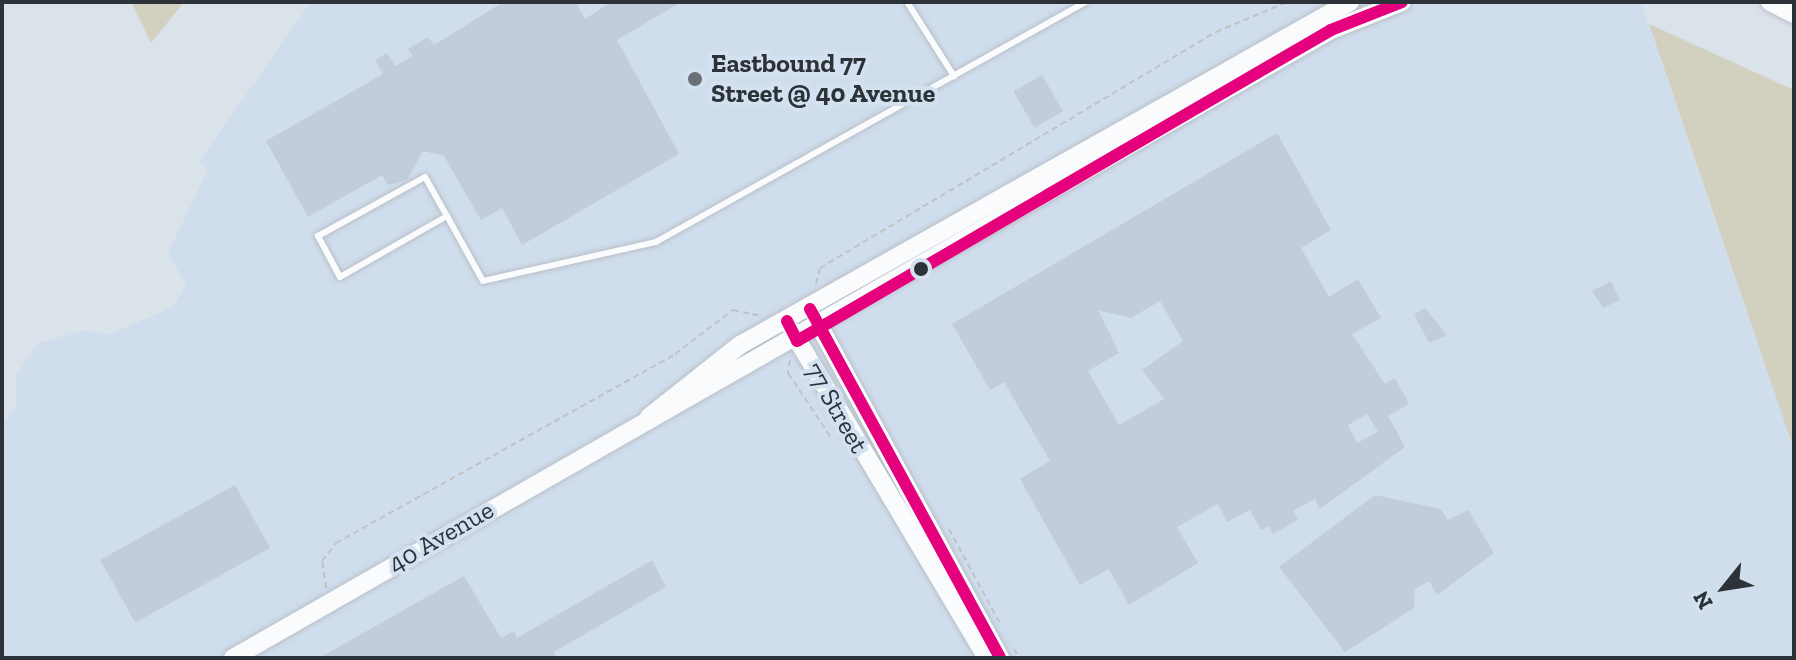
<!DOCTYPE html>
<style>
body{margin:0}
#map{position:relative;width:1796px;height:660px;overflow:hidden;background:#dae2ea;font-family:"Zilla Slab",serif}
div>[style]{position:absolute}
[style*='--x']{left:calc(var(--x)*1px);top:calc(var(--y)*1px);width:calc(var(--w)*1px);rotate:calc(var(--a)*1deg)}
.built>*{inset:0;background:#cfdded}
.green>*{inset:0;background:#d2d1c0}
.building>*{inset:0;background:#c1cdd9;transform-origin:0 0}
.path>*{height:2px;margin-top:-1px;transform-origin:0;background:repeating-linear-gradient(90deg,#c0c2c5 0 6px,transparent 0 10px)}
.roads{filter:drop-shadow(0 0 2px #b9bfc6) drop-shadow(0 0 2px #b9bfc6)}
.lane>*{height:6px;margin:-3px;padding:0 3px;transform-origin:3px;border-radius:3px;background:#f9fbfc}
.secondary>*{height:18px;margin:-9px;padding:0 9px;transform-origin:9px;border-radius:9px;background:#f9fbfc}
.bus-1>*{height:12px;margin:-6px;padding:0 6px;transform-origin:6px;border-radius:6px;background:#e5007d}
.dots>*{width:22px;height:22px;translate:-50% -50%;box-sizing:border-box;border:4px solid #d3e1f1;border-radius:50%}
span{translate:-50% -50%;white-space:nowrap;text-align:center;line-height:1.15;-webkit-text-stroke:8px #d3e1f1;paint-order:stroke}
.poi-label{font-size:26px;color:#2d3238;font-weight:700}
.left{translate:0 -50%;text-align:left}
.street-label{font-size:26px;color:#2d3238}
.frame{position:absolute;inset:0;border:4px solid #2d3238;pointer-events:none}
.north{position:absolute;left:1684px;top:548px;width:80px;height:80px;-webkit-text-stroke:6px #d3e1f1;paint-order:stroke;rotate:240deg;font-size:22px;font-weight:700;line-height:32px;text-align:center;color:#2d3238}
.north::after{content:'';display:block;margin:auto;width:28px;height:36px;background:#2d3238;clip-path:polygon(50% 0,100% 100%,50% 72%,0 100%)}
</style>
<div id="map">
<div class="built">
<div style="clip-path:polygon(311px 2px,1641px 2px,1794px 451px,1794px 658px,2px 658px,2px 424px,17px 405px,16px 376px,38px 343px,87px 330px,108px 335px,173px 307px,186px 284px,168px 254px,208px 169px,199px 162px)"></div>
</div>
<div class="green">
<div style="clip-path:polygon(131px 2px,184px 2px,151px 43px)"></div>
<div style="clip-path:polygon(1649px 24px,1794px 90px,1794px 450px)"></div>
</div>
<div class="building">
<div style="clip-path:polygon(503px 2px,576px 2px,585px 19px,611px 2px,681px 2px,617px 40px,679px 154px,522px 245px,502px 208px,481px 220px,444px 156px,423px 151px,407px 180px,388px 185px,382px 175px,308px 217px,266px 141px,383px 74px,375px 60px,387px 53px,395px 66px,413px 56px,408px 49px,428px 37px,434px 45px)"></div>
<div style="left:1042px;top:75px;width:42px;height:33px;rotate:60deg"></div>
<div style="clip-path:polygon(evenodd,1277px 133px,1331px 230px,1301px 248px,1329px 297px,1358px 279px,1381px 318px,1352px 334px,1385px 384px,1395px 378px,1409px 404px,1388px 416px,1405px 447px,1320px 509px,1315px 499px,1293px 511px,1298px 520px,1273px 534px,1268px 526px,1261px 530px,1250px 510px,1227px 522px,1218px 504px,1177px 527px,1198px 563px,1129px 605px,1109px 569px,1080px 585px,1020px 479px,1050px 461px,1004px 382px,990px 390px,952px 324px,1277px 133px,1160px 301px,1183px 341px,1142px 370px,1164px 399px,1119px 425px,1088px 371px,1119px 353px,1098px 310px,1131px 318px,1160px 301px,1277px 133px,1367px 414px,1378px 432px,1357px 443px,1348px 425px,1367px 414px)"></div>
<div style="clip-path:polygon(1611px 281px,1620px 300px,1603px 308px,1592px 291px)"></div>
<div style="clip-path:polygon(1425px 308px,1447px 335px,1429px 343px,1414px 314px)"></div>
<div style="left:235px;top:485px;width:72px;height:154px;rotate:61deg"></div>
<div style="clip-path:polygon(1375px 495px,1441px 509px,1448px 520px,1468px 510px,1494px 553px,1437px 595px,1429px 581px,1415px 589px,1414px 608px,1345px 652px,1279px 567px)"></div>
<div style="clip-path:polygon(652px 560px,666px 587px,554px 652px,557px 658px,319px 658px,464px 576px,501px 638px,514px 631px,517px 638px)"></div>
</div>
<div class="path">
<div style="--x:816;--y:284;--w:16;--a:-76"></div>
<div style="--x:820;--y:268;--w:461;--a:-30.8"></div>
<div style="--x:1216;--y:32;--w:77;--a:-22.9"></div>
<div style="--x:790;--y:360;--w:13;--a:99"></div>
<div style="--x:788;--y:373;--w:79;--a:56.3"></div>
<div style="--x:949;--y:529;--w:109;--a:61.6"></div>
<div style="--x:326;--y:588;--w:27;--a:-98"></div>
<div style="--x:322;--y:561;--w:23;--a:-52"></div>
<div style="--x:336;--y:543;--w:388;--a:-29.1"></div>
<div style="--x:675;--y:354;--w:73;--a:-37.2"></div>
<div style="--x:733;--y:310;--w:29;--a:12"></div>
<div style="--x:1014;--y:649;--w:10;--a:61"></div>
</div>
<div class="roads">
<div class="lane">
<div style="--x:907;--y:2;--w:88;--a:57.6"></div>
<div style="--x:447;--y:216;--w:123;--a:150.3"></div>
<div style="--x:340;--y:277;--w:47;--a:-118.2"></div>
<div style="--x:318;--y:236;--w:122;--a:-28.9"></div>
<div style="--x:425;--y:177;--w:45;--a:60.6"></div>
<div style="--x:447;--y:216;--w:74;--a:61"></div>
<div style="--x:483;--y:281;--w:177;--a:-12.7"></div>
<div style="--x:656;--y:242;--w:492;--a:-29.2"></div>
</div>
<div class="secondary">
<div style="--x:1770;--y:2;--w:27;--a:27"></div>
<div style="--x:816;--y:320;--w:385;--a:61.4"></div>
<div style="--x:792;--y:331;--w:381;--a:59.2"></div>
<div style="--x:649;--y:417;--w:116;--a:-38.4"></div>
<div style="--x:740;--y:345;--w:700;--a:-29.35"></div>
<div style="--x:233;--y:658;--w:1265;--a:-29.77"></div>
<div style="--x:1331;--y:30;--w:76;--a:-21.5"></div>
</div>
</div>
<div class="bus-1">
<div style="--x:810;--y:309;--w:397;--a:61.4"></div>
<div style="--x:787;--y:321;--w:22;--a:63"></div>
<div style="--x:797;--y:341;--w:618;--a:-30.22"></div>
<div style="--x:1331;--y:30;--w:76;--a:-21.5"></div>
</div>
<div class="dots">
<div style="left:695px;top:79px;background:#6a7076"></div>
<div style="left:921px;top:269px;background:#2d3238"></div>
</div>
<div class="poi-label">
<span class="left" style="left:711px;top:79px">Eastbound 77<br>Street @ 40 Avenue</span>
</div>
<div class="street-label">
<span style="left:836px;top:408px;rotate:60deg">77 Street</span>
<span style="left:441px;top:537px;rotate:-30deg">40 Avenue</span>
</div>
<div class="frame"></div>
<div class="north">N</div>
</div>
